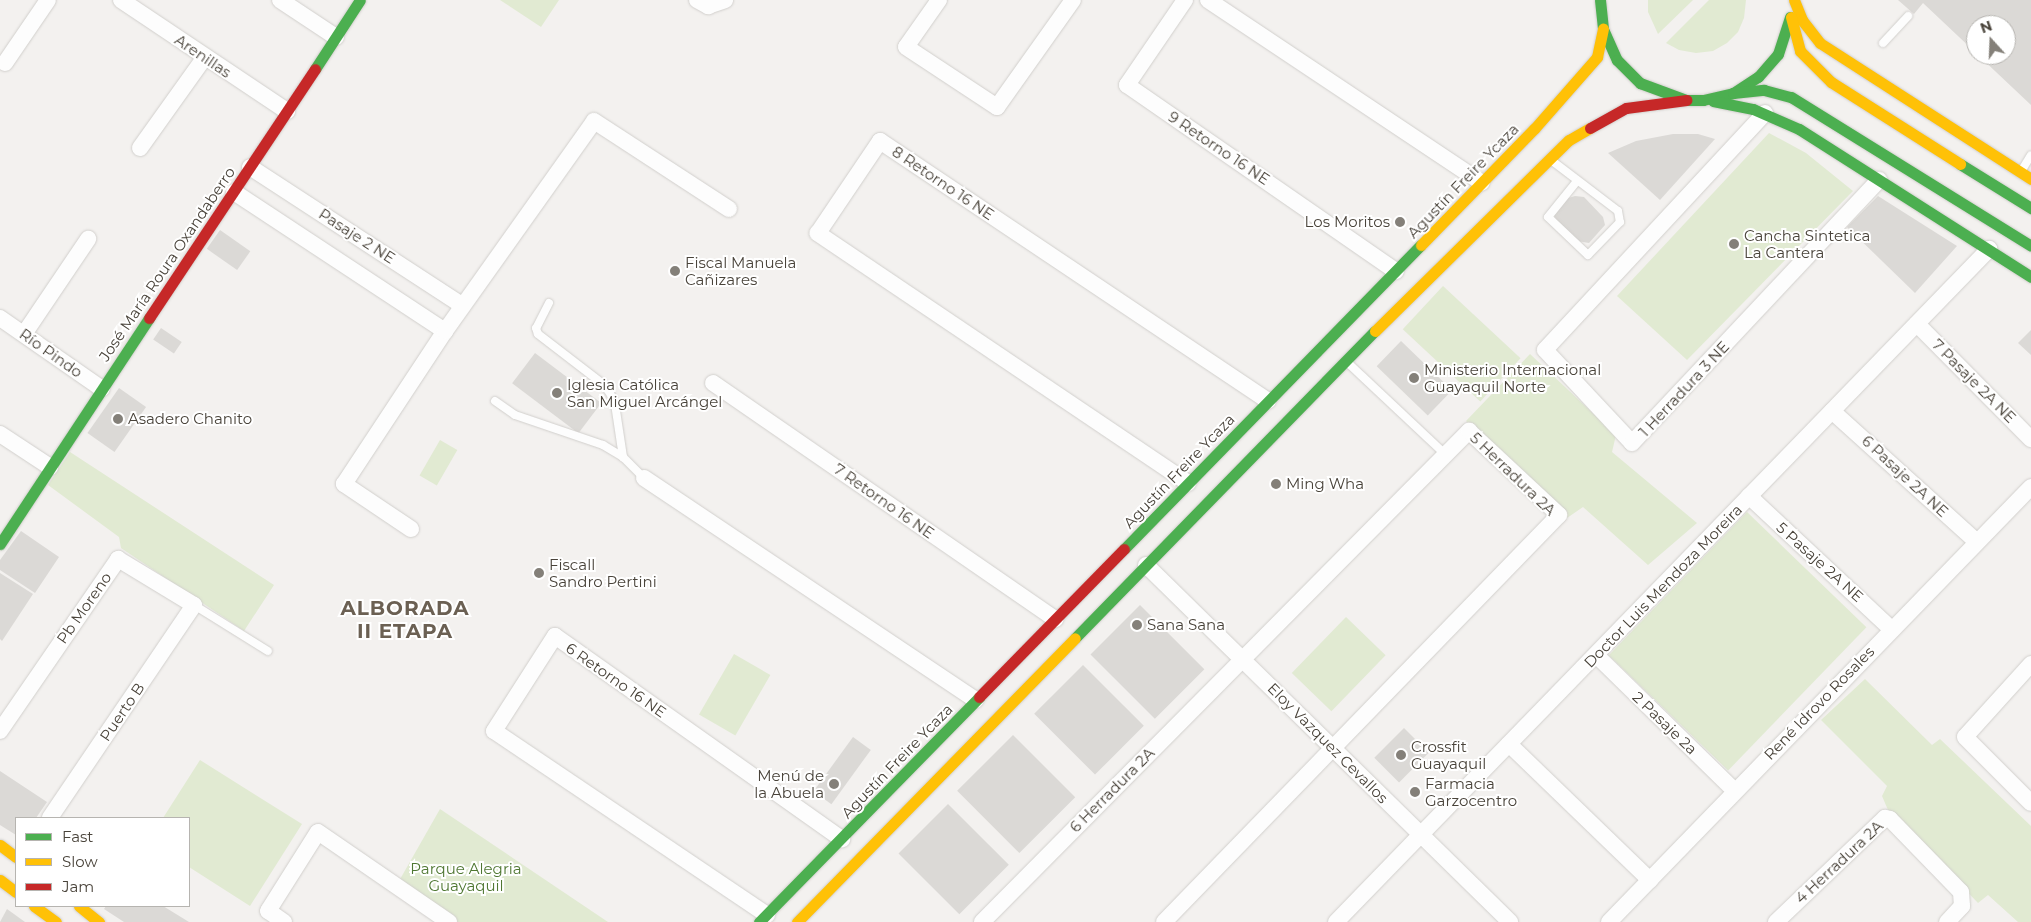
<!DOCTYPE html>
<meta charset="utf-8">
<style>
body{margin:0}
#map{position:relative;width:2031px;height:922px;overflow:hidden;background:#f3f1ef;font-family:Montserrat,sans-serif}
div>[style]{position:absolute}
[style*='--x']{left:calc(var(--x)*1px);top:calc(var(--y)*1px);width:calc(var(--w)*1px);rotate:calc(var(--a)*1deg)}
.green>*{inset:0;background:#e1ead2;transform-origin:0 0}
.building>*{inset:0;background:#dbd9d6;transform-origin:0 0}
.roads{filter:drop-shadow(0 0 1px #d1cfcc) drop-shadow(0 0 1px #d1cfcc)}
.lane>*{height:8px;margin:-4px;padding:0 4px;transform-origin:4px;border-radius:4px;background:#fdfdfd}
.street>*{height:16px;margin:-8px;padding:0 8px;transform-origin:8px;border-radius:8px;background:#fdfdfd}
.fast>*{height:11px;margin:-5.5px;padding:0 5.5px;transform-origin:5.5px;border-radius:5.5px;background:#4caf50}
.slow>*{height:11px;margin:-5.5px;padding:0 5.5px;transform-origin:5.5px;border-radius:5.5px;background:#ffc107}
.jam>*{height:11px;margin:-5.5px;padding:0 5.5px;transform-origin:5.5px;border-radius:5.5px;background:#c62828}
.dots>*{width:14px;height:14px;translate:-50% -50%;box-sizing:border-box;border:2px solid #fff;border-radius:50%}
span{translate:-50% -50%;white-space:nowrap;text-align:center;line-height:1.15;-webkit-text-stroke:4px #fff;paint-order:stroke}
.street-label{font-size:15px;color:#49433a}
.poi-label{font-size:15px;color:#49433a}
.right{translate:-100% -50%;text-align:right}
.left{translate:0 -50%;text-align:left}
.park-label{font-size:15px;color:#4f7732}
.district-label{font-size:20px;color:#6b6053;font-weight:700;letter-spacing:1px}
.legend{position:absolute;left:15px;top:817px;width:175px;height:90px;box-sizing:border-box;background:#fff;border:1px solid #b6b4b0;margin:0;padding:6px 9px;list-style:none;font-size:15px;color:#49433a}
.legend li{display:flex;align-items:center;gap:10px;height:25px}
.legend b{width:25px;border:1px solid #b6b4b0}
.north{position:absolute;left:1966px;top:15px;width:50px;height:50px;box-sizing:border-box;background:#fff;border:1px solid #b6b4b0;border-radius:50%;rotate:340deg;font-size:14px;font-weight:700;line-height:20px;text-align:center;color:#49433a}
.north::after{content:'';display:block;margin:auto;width:18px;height:22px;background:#848079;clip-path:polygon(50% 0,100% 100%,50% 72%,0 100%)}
</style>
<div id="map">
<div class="green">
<div style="clip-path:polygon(500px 0,559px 0,541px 27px)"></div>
<div style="clip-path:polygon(1648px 0,1693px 0,1658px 34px,1648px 12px)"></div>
<div style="clip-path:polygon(1709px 0,1746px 0,1744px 18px,1738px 32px,1727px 43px,1713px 51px,1696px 53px,1679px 50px,1666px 43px)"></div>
<div style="clip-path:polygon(1769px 133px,1806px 153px,1853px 191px,1687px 360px,1617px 296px)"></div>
<div style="left:1443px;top:286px;width:106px;height:59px;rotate:43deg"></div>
<div style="clip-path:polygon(1530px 354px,1616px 435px,1612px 452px,1697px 523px,1648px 565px,1583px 507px,1567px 518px,1466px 421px)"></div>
<div style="left:440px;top:440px;width:20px;height:41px;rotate:30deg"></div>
<div style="clip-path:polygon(70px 452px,274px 585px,244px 631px,121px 548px,119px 537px,48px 485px)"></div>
<div style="left:1747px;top:512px;width:166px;height:199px;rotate:44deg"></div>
<div style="left:1346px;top:617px;width:55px;height:78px;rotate:44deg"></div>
<div style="left:734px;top:654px;width:42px;height:70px;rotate:30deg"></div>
<div style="clip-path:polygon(1865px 679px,1932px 745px,1940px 739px,2031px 826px,2031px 922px,2018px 922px,1988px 895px,1978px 903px,1888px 810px,1882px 796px,1887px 786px,1821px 720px)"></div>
<div style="clip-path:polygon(200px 760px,302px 824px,250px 906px,189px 867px,189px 818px,163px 818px)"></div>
<div style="clip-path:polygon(440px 809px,608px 922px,458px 922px,399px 881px)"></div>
</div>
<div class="building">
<div style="clip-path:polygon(1898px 0,2031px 0,2031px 105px,1978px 55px,2006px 55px,2006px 25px,1976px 25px,1976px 53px,1923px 3px,1914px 14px)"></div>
<div style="clip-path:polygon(1673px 134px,1698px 134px,1715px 139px,1660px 200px,1608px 153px,1636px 141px)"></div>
<div style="clip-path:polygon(1575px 196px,1584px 197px,1603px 217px,1605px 225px,1589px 243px,1577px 241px,1558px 225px,1553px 212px,1559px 201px)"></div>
<div style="clip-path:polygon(1878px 196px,1957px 246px,1915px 293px,1847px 227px)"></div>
<div style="left:220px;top:230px;width:37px;height:23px;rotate:35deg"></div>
<div style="left:161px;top:328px;width:25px;height:14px;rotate:34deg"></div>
<div style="clip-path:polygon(2031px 330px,2031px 355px,2018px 343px)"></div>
<div style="left:1401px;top:341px;width:71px;height:35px;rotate:44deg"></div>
<div style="left:535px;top:353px;width:83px;height:38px;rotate:37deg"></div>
<div style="left:119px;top:388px;width:33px;height:55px;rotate:35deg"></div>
<div style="clip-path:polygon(21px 531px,59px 557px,35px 593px,0 570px,0 560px)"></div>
<div style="clip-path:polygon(0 573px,33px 594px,2px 641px,0 639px)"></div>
<div style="left:1140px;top:605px;width:91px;height:70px;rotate:45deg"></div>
<div style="left:1083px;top:665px;width:86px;height:69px;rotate:45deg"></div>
<div style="left:1404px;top:728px;width:35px;height:42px;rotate:45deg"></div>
<div style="left:1013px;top:735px;width:88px;height:79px;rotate:45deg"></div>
<div style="left:853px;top:737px;width:22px;height:67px;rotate:36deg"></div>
<div style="clip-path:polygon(0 771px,47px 802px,36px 818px,16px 818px,16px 835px,0 825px)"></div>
<div style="left:948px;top:804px;width:86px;height:70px;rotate:45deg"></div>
<div style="clip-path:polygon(106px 906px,163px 906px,189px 922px,124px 922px,104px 909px)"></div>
<div style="clip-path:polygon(7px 909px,25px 922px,0 922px)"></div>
</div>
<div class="roads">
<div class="lane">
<div style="--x:1883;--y:43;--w:37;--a:-47"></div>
<div style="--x:1551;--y:160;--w:84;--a:37.3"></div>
<div style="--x:1618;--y:211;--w:11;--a:80"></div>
<div style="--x:1620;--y:222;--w:46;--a:134.1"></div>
<div style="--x:1588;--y:255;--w:55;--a:-136.5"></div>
<div style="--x:1548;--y:217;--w:46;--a:-51.1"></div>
<div style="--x:2022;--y:170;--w:17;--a:-59"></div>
<div style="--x:549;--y:303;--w:28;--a:117"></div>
<div style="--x:536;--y:328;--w:6;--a:72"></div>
<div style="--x:538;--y:334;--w:82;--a:37.6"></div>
<div style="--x:603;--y:384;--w:11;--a:52"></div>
<div style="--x:610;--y:393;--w:12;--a:66"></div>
<div style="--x:615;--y:404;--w:54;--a:81.4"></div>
<div style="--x:1348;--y:363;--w:133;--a:43.2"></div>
<div style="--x:495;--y:401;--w:24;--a:35"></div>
<div style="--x:515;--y:415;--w:93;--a:18.8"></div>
<div style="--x:603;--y:445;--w:23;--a:31"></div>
<div style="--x:623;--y:457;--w:30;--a:45"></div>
<div style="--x:194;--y:605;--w:87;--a:31.9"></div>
</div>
<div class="street">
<div style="--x:121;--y:0;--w:200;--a:33.8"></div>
<div style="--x:280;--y:0;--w:67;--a:33.5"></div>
<div style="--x:697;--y:0;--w:13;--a:29"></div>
<div style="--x:708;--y:6;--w:18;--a:-19"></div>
<div style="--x:939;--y:0;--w:57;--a:125.1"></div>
<div style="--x:906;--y:47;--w:109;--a:33.4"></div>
<div style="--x:997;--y:107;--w:131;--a:-54.6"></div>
<div style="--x:1185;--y:0;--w:103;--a:124.3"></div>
<div style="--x:1127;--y:85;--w:327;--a:34.7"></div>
<div style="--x:1208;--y:0;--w:329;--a:33.7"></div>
<div style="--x:5;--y:63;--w:76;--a:-55.7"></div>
<div style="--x:1765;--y:113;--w:323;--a:132.9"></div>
<div style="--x:1545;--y:350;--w:127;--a:46.9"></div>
<div style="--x:1632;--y:443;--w:361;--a:-46.8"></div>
<div style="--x:140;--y:148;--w:112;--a:-54.5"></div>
<div style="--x:250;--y:167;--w:254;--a:33.1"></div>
<div style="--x:234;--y:192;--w:253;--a:33.4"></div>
<div style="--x:0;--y:318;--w:124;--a:34.8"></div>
<div style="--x:1917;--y:324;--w:162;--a:45.3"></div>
<div style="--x:24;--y:334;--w:115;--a:-56"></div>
<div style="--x:713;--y:383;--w:416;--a:34.6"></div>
<div style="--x:1832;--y:411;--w:195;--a:42.1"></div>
<div style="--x:0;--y:434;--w:60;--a:33.4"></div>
<div style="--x:644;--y:478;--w:399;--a:33.8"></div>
<div style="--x:1188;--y:483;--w:447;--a:-146"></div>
<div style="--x:818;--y:233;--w:111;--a:-56"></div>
<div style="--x:880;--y:141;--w:467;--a:33.8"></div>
<div style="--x:1749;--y:496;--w:195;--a:43.1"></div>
<div style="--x:411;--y:529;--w:81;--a:-146.1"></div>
<div style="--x:344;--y:484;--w:183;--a:-56.6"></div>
<div style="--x:445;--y:331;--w:257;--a:-54.6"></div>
<div style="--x:594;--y:121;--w:161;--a:33.1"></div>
<div style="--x:1146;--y:565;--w:510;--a:44.44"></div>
<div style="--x:1596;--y:655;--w:193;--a:44.4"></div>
<div style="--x:2031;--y:664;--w:98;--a:132.1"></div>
<div style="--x:1965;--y:737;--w:93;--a:45"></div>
<div style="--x:0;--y:731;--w:209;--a:-55.5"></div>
<div style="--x:118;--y:559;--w:89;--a:31.2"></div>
<div style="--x:194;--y:605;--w:257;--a:124.1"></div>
<div style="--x:1509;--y:744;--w:196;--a:44"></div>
<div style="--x:767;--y:915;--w:329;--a:-146"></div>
<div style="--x:494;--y:731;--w:113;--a:-57.3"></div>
<div style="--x:555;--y:636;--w:352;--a:35.3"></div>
<div style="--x:284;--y:922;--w:19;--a:-145"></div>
<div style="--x:268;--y:911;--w:93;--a:-57.7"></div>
<div style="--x:318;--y:832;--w:159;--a:34.5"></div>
<div style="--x:982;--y:922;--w:692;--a:-45.23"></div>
<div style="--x:1469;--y:431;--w:123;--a:43"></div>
<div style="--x:1559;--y:515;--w:567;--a:134.14"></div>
<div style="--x:1336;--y:922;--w:938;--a:-45.86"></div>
<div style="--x:1609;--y:922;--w:606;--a:-45.87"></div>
<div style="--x:1776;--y:922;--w:151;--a:-43.7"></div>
<div style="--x:1885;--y:818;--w:5;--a:11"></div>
<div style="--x:1890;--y:819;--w:102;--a:45.8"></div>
<div style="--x:1961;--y:892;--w:14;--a:86"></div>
<div style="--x:1962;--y:906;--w:22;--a:133"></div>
</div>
<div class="fast">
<div style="--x:1600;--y:0;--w:29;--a:84"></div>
<div style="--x:1603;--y:29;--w:34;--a:66"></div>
<div style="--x:1617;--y:60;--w:33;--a:45"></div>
<div style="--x:1640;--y:83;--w:49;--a:20.3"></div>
<div style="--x:1686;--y:100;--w:17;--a:0"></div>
<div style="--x:1703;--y:100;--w:31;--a:-13"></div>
<div style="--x:1733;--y:93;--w:30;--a:-33"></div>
<div style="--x:1758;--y:77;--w:30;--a:-49"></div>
<div style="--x:1778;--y:54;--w:39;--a:-72"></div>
<div style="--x:315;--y:69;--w:82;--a:-56.9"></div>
<div style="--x:1733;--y:93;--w:31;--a:-6"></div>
<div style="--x:1764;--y:90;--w:28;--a:15"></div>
<div style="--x:1791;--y:97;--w:282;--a:31.8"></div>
<div style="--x:1713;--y:101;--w:41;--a:11.3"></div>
<div style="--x:1753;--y:109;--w:50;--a:23.5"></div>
<div style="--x:1799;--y:129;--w:275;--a:32.5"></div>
<div style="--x:1960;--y:164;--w:84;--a:31.8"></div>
<div style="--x:0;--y:544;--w:271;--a:-56.6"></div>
<div style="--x:1124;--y:549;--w:425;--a:-45.7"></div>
<div style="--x:1075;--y:638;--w:429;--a:-45.7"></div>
<div style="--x:759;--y:922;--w:315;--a:-45.6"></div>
</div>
<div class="slow">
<div style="--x:1794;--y:0;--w:22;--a:68"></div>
<div style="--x:1802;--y:20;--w:29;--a:52"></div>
<div style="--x:1820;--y:43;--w:251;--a:32.8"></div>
<div style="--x:1791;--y:17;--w:35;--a:75"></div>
<div style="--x:1800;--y:51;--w:44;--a:45"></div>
<div style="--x:1831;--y:82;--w:153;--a:32.4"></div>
<div style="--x:1421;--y:245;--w:162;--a:-45.8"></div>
<div style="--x:1534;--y:129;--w:96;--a:-48.8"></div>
<div style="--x:1597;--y:57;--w:29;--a:-78"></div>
<div style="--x:1375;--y:331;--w:272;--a:-44.6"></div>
<div style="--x:1569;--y:140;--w:24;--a:-30"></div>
<div style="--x:0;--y:845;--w:20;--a:37"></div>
<div style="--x:0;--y:880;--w:20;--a:37"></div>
<div style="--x:34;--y:906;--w:27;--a:36"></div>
<div style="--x:79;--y:906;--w:26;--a:39"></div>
<div style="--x:797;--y:922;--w:397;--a:-45.6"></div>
</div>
<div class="jam">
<div style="--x:1590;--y:128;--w:41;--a:-29.1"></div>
<div style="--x:1626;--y:108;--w:61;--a:-7.6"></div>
<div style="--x:149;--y:318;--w:299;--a:-56.3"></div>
<div style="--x:979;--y:697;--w:207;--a:-45.6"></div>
</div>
</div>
<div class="dots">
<div style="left:1400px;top:222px;background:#848079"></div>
<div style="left:1734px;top:244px;background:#848079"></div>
<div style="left:675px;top:271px;background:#848079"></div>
<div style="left:1414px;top:378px;background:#848079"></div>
<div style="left:557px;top:393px;background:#848079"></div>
<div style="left:118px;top:419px;background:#848079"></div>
<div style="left:1276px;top:484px;background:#848079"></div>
<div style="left:539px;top:573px;background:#848079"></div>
<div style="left:1137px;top:625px;background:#848079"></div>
<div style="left:1401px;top:755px;background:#848079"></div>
<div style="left:834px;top:784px;background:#848079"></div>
<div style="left:1415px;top:792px;background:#848079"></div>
</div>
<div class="street-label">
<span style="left:203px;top:56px;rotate:34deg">Arenillas</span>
<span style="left:1219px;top:148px;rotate:34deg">9 Retorno 16 NE</span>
<span style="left:1463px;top:181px;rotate:-46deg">Agustín Freire Ycaza</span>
<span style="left:943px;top:183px;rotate:34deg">8 Retorno 16 NE</span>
<span style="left:357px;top:236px;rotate:33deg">Pasaje 2 NE</span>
<span style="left:167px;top:264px;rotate:-56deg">José María Roura Oxandaberro</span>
<span style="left:51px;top:353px;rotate:35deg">Río Pindo</span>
<span style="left:1974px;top:381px;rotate:45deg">7 Pasaje 2A NE</span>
<span style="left:1684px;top:389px;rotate:-47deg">1 Herradura 3 NE</span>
<span style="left:1179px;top:471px;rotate:-46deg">Agustín Freire Ycaza</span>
<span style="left:1513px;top:474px;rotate:44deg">5 Herradura 2A</span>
<span style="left:1905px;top:476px;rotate:43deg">6 Pasaje 2A NE</span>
<span style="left:884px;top:501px;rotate:35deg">7 Retorno 16 NE</span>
<span style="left:1820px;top:562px;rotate:42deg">5 Pasaje 2A NE</span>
<span style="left:1663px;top:586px;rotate:-46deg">Doctor Luis Mendoza Moreira</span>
<span style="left:84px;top:608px;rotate:-55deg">Pb Moreno</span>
<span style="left:616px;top:680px;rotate:35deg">6 Retorno 16 NE</span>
<span style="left:1819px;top:703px;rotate:-46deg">René Idrovo Rosales</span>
<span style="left:122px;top:712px;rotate:-56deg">Puerto B</span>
<span style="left:1665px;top:723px;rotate:44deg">2 Pasaje 2a</span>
<span style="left:1328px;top:743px;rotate:45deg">Eloy Vazquez Cevallos</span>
<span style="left:897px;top:761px;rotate:-46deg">Agustín Freire Ycaza</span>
<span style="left:1112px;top:790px;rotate:-45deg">6 Herradura 2A</span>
<span style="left:1839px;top:862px;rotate:-43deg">4 Herradura 2A</span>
</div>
<div class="poi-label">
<span class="right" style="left:1390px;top:222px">Los Moritos</span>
<span class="left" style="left:1744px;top:244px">Cancha Sintetica<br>La Cantera</span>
<span class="left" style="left:685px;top:271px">Fiscal Manuela<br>Cañizares</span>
<span class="left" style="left:1424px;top:378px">Ministerio Internacional<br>Guayaquil Norte</span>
<span class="left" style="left:567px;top:393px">Iglesia Católica<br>San Miguel Arcángel</span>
<span class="left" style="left:128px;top:419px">Asadero Chanito</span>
<span class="left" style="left:1286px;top:484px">Ming Wha</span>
<span class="left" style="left:549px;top:573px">Fiscall<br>Sandro Pertini</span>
<span class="left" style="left:1147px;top:625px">Sana Sana</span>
<span class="left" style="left:1411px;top:755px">Crossfit<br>Guayaquil</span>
<span class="right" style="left:824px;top:784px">Menú de<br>la Abuela</span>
<span class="left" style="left:1425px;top:792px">Farmacia<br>Garzocentro</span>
</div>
<div class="park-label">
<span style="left:466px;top:877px">Parque Alegria<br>Guayaquil</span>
</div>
<div class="district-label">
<span style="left:405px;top:620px">ALBORADA<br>II ETAPA</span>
</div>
<ul class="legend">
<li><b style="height:6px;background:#4caf50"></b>Fast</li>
<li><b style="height:6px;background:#ffc107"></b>Slow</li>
<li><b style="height:6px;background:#c62828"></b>Jam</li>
</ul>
<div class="north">N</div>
</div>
